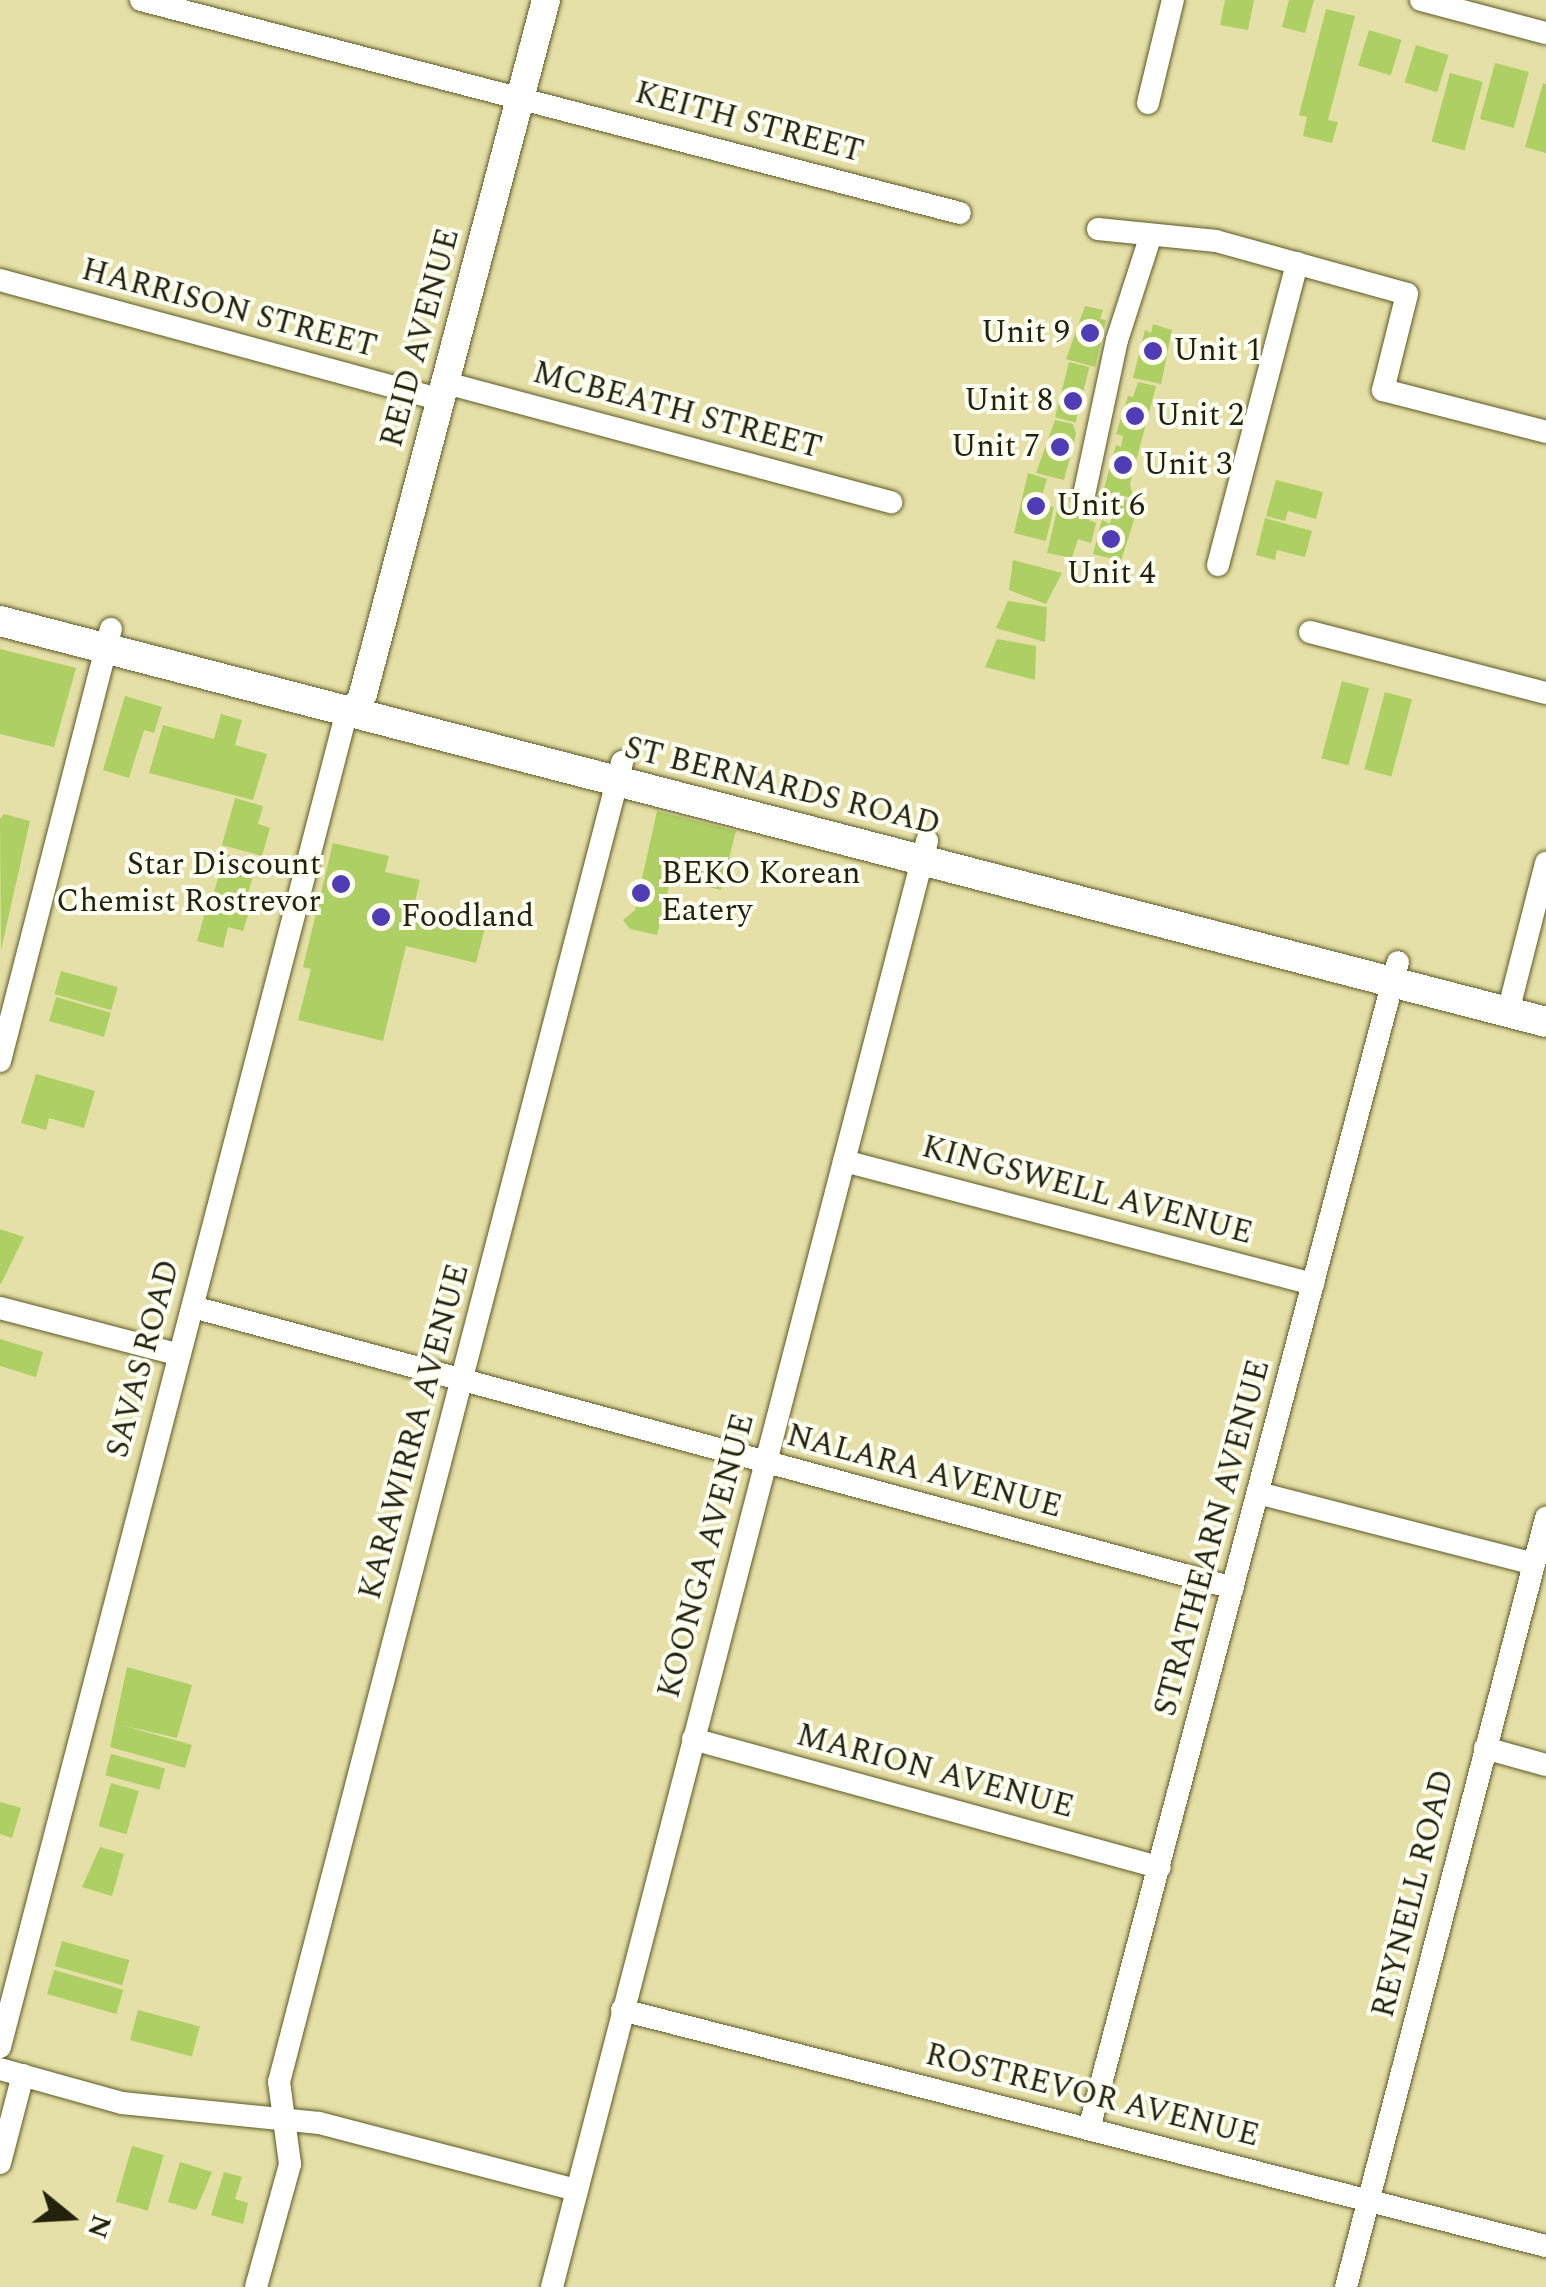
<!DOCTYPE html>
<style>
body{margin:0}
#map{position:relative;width:1546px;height:2287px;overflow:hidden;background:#e4e0a7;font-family:Spectral,serif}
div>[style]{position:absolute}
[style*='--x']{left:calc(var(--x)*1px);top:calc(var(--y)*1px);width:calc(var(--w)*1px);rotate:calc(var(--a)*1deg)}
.building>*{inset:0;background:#adcf63;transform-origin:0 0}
.roads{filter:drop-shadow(0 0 2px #5f5a25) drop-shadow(0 0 2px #5f5a25)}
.minor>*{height:22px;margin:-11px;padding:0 11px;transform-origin:11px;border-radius:11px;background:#fff}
.tertiary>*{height:28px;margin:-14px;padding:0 14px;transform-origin:14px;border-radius:14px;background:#fff}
.secondary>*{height:30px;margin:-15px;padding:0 15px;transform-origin:15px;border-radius:15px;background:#fff}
.dots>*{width:28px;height:28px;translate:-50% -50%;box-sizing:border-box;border:5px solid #fffef3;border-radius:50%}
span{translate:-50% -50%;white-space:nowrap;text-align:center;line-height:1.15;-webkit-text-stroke:8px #fffef3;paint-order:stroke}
.street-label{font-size:32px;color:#24220c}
.poi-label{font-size:32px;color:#24220c}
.right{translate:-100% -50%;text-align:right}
.left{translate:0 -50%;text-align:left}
.north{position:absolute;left:20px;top:2167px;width:100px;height:100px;-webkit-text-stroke:8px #fffef3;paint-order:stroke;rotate:108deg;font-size:28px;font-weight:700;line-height:40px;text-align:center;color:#24220c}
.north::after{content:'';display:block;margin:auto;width:35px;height:45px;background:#24220c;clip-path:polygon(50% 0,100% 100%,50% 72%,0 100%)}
</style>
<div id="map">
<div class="building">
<div style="clip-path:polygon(1225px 0,1254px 0,1248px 30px,1220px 25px)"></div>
<div style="clip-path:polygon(1289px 0,1314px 0,1305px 33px,1282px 27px)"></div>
<div style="clip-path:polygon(1326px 9px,1355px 16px,1328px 120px,1338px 122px,1332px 143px,1303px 136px,1307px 117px,1299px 115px)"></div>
<div style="left:1369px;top:30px;width:34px;height:37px;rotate:17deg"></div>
<div style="left:1416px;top:45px;width:34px;height:39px;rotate:17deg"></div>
<div style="left:1495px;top:63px;width:35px;height:58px;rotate:15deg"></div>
<div style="left:1450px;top:73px;width:34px;height:71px;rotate:15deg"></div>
<div style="clip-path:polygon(1543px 83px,1546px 84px,1546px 153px,1525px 147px)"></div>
<div style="clip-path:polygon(1085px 306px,1103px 310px,1100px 319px,1106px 320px,1095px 367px,1066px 359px)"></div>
<div style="clip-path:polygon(1153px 324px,1172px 330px,1161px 384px,1133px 378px,1145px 330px,1151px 333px)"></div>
<div style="left:1069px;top:362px;width:21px;height:57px;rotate:14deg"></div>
<div style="clip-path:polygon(1138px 382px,1156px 386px,1130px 484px,1133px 498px,1103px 492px,1116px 445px,1121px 447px,1123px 436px,1116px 434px,1128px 396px,1133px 397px)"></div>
<div style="clip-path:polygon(1055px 420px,1073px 424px,1076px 434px,1064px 480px,1036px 473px)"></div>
<div style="clip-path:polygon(1028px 473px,1047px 479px,1042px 496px,1044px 505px,1054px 507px,1046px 541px,1014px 533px)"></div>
<div style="clip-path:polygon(1276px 480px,1323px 492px,1316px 519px,1288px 511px,1285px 521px,1266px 516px)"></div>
<div style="clip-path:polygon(1122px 499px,1139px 504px,1121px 561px,1093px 554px,1102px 520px,1110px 524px,1112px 514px,1118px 516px)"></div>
<div style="clip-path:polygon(1058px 506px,1096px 523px,1091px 543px,1078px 539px,1072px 558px,1047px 553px)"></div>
<div style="clip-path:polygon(1265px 518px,1312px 531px,1305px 557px,1277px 550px,1275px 560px,1256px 555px)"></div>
<div style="clip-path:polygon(1013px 560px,1062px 573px,1046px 604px,1009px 590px)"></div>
<div style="clip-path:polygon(1008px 601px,1047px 607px,1045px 642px,996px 628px)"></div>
<div style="clip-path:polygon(997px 639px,1036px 646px,1035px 680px,985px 667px)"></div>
<div style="clip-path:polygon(0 649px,76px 668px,54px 747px,0 734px)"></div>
<div style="left:1342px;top:681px;width:28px;height:80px;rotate:15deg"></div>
<div style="left:1385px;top:692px;width:28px;height:80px;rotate:15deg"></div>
<div style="clip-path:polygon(125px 696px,162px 707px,154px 733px,144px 730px,129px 778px,103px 770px)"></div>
<div style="clip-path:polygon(221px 714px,242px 720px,235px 745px,267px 754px,253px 800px,149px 773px,163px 725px,214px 739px)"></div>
<div style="clip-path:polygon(235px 798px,263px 806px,258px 824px,270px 828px,262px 856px,222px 845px)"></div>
<div style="clip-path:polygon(657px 811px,736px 831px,721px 890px,671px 878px,657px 935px,630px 929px,623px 920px,635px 910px)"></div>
<div style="clip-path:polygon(4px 814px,30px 821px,1px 950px,0 819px)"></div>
<div style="clip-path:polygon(333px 843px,389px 856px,385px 872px,420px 880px,414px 906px,486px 924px,476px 963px,406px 946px,383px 1041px,298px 1020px,311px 969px,303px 967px)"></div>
<div style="left:225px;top:854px;width:33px;height:42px;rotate:16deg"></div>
<div style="clip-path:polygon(209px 898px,250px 909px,243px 931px,228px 927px,223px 948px,197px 941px)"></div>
<div style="left:61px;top:971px;width:59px;height:24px;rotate:16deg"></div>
<div style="left:56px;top:997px;width:57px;height:25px;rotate:16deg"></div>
<div style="clip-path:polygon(36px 1074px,95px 1091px,84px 1128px,49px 1118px,46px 1130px,21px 1123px)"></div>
<div style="clip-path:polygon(0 1229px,24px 1237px,1px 1284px,0 1284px)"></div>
<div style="clip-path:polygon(0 1339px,43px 1352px,36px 1377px,0 1366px)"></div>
<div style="clip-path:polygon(127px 1667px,192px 1685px,177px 1738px,121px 1725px,192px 1745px,185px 1768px,110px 1747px)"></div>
<div style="left:111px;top:1754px;width:56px;height:22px;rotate:15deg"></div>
<div style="left:111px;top:1783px;width:29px;height:45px;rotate:16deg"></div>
<div style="clip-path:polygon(0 1802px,21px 1808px,12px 1838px,0 1834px)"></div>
<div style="clip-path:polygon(100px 1847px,124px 1854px,112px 1896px,82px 1887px)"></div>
<div style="left:62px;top:1941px;width:70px;height:26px;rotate:16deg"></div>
<div style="left:54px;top:1970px;width:72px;height:25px;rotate:16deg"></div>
<div style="left:138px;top:2010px;width:64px;height:31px;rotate:15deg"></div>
<div style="left:132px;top:2146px;width:33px;height:58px;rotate:16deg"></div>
<div style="clip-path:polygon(180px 2162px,212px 2172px,196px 2210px,168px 2202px)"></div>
<div style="clip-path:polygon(224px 2172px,242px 2177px,235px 2199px,248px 2203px,243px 2224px,211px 2215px)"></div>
</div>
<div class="roads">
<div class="minor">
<div style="--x:141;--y:0;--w:846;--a:14.58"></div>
<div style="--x:1421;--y:0;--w:129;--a:14.8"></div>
<div style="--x:1148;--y:103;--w:106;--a:-76.4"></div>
<div style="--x:1098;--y:229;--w:119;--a:5.8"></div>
<div style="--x:1216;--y:241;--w:198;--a:15.5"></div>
<div style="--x:1407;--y:294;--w:99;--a:104"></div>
<div style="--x:1383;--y:390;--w:168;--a:14.4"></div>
<div style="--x:0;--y:280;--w:458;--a:15.2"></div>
<div style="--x:446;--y:383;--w:461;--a:15"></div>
<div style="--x:1084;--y:495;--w:158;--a:-78"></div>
<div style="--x:1117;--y:340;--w:110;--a:-72.1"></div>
<div style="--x:1218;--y:565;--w:312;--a:-75.3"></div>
<div style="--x:1310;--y:632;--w:244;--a:14.5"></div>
<div style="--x:1508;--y:1012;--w:154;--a:-75.7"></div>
<div style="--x:0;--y:1061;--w:446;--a:-75.6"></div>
<div style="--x:844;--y:1161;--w:485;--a:14.7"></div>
<div style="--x:193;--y:1307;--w:1077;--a:15.12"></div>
<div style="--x:0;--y:1308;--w:183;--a:14.6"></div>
<div style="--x:1258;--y:1493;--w:285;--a:14.4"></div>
<div style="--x:693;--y:1739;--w:484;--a:15.4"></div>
<div style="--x:1485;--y:1748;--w:63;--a:15.6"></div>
<div style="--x:622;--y:2010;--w:954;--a:14.33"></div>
<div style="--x:0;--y:2047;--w:1380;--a:-75.44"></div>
<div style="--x:347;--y:711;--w:16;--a:-47"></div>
<div style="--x:0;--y:2069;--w:127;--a:15.6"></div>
<div style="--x:122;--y:2103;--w:198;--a:5.8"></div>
<div style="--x:319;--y:2123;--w:266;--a:14.6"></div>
<div style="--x:1089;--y:2129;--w:1207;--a:-75.17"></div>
<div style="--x:0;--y:2163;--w:91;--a:-75.4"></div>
<div style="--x:256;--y:2287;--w:128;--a:-74.5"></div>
<div style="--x:290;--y:2164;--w:83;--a:-97.6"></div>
<div style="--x:279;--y:2082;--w:1364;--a:-75.43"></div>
<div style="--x:552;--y:2287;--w:1494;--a:-75.46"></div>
<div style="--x:1346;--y:2287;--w:795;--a:-75.42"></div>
</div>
<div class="tertiary">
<div style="--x:363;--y:694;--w:718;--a:-75.23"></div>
</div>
<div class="secondary">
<div style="--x:0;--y:621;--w:1597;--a:14.54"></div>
</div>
</div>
<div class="dots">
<div style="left:1090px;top:333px;background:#503cb4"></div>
<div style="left:1153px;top:351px;background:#503cb4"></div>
<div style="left:1073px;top:401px;background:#503cb4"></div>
<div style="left:1135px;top:416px;background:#503cb4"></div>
<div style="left:1060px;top:447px;background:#503cb4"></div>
<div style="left:1123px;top:465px;background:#503cb4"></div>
<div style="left:1036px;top:506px;background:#503cb4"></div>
<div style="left:1111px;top:539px;background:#503cb4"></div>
<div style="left:341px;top:884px;background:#503cb4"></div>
<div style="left:641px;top:893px;background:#503cb4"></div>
<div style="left:381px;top:917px;background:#503cb4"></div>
</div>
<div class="street-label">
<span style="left:749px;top:123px;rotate:15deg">KEITH STREET</span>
<span style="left:229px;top:309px;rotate:15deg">HARRISON STREET</span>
<span style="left:421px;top:338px;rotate:-75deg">REID AVENUE</span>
<span style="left:677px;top:411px;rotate:15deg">MCBEATH STREET</span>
<span style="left:782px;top:787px;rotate:14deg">ST BERNARDS ROAD</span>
<span style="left:1087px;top:1191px;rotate:15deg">KINGSWELL AVENUE</span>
<span style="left:144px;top:1359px;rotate:-75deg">SAVAS ROAD</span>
<span style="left:415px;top:1432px;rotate:-75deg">KARAWIRRA AVENUE</span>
<span style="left:924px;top:1472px;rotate:15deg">NALARA AVENUE</span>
<span style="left:1213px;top:1538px;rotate:-75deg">STRATHEARN AVENUE</span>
<span style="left:707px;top:1556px;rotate:-75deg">KOONGA AVENUE</span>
<span style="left:935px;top:1772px;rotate:15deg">MARION AVENUE</span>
<span style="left:1414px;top:1894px;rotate:-76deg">REYNELL ROAD</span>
<span style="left:1092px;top:2096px;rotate:14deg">ROSTREVOR AVENUE</span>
</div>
<div class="poi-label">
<span class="right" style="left:1070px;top:333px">Unit 9</span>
<span class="left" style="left:1173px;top:351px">Unit 1</span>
<span class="right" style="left:1053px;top:401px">Unit 8</span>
<span class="left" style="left:1155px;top:416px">Unit 2</span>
<span class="right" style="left:1040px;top:447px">Unit 7</span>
<span class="left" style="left:1143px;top:465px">Unit 3</span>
<span class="left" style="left:1056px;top:506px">Unit 6</span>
<span style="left:1111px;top:574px">Unit 4</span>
<span class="right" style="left:321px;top:884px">Star Discount<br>Chemist Rostrevor</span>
<span class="left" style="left:661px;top:893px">BEKO Korean<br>Eatery</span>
<span class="left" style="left:401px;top:917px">Foodland</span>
</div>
<div class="north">N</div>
</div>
